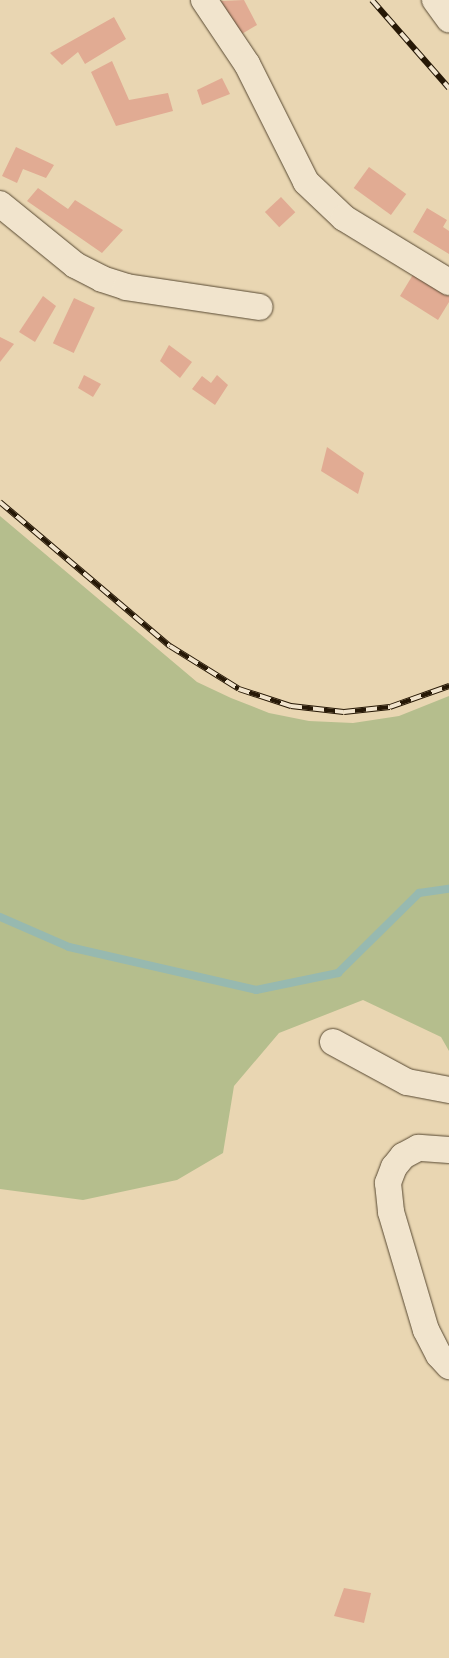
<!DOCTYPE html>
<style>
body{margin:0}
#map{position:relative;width:449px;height:1658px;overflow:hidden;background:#e9d6b2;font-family:Vollkorn,serif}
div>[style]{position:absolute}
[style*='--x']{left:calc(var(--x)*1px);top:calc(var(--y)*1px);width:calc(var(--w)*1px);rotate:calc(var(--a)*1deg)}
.green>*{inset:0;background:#b5be8d}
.stream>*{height:8px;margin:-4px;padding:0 4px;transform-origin:4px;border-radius:4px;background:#97b9b0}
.building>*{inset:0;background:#e1ab93;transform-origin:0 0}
.roads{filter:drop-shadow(0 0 1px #574831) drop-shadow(0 0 1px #574831)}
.street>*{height:26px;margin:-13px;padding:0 13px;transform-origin:13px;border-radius:13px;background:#f1e4cd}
.rail>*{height:5.5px;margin-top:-2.75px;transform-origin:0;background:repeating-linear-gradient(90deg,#f1e4cd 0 11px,#261806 0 22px);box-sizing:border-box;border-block:1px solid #261806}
span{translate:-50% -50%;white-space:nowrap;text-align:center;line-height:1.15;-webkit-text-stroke:4px #f1e4cd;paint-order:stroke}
</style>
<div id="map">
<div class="green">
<div style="clip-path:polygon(0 516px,197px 682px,231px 698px,269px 713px,309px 721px,353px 723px,399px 716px,449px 696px,449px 1051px,441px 1037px,363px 1000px,279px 1033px,234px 1086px,223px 1153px,177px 1180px,83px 1200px,0 1189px)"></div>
</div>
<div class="stream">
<div style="--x:0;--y:917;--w:75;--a:23.5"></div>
<div style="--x:69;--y:947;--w:192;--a:12.9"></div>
<div style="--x:256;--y:990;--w:84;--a:-11.7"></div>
<div style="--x:338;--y:973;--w:114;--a:-44.6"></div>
<div style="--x:419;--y:893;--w:30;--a:-8"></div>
</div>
<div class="building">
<div style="clip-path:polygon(244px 0,257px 25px,240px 35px,221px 1px)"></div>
<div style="clip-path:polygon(114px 17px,126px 39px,85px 64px,78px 52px,62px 65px,50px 53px)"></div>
<div style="clip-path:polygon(112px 61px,129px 100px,168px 93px,173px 111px,116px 126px,91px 72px)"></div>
<div style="clip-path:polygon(222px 78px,230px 94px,202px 105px,197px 90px)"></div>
<div style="clip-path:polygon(16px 147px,54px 165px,46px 178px,23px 169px,17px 183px,2px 176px)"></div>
<div style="left:369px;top:167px;width:46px;height:26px;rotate:36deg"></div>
<div style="clip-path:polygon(38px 188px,68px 209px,75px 200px,123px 230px,102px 253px,27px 201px)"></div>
<div style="left:281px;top:197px;width:21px;height:22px;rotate:47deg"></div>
<div style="clip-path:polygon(427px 208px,447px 220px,443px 227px,449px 231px,449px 254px,413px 232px)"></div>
<div style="clip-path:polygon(414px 273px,449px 296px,449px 302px,438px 320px,400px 296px)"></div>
<div style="clip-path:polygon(43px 296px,56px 306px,35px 342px,19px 332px)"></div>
<div style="left:74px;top:298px;width:23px;height:50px;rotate:25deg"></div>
<div style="clip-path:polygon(0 337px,14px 344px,0 362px)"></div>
<div style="clip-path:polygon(169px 345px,192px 362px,180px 378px,160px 361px)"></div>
<div style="clip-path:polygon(84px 375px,101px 384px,93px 397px,78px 388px)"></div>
<div style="clip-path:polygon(217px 375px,228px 385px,215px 405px,192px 389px,202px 376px,211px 383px)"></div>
<div style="clip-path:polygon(327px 447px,364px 473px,358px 494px,321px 471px)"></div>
<div style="clip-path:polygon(344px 1588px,371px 1593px,364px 1623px,334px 1616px)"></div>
</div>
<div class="roads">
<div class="street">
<div style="--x:204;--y:0;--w:77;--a:56.1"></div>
<div style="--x:247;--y:64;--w:132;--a:63.4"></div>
<div style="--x:306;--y:182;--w:52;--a:43.5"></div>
<div style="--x:344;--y:218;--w:123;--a:31.4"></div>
<div style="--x:435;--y:0;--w:24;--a:54"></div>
<div style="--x:0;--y:204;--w:97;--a:39.1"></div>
<div style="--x:75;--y:265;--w:30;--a:27"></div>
<div style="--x:102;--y:279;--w:25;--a:18"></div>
<div style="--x:126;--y:287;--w:135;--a:8.5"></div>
<div style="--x:333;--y:1042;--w:84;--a:28.4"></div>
<div style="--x:407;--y:1082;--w:43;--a:10.8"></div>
<div style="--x:449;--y:1150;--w:31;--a:-176"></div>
<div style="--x:418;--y:1148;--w:17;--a:152"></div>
<div style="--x:403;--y:1156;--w:14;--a:129"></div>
<div style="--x:394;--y:1167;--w:17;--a:111"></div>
<div style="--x:388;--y:1183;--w:29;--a:84"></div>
<div style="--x:391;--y:1212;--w:123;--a:73.5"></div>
<div style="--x:426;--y:1330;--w:28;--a:63"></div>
<div style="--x:439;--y:1355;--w:15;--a:48"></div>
</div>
</div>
<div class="rail">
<div style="--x:372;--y:0;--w:117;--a:48.8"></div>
<div style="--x:0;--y:502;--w:223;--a:40.3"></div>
<div style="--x:170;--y:646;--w:81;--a:31.9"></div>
<div style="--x:239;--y:689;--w:55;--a:18.1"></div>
<div style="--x:291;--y:706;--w:53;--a:6.5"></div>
<div style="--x:344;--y:712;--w:46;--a:-6.2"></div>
<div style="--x:390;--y:707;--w:63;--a:-19.6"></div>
</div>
</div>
